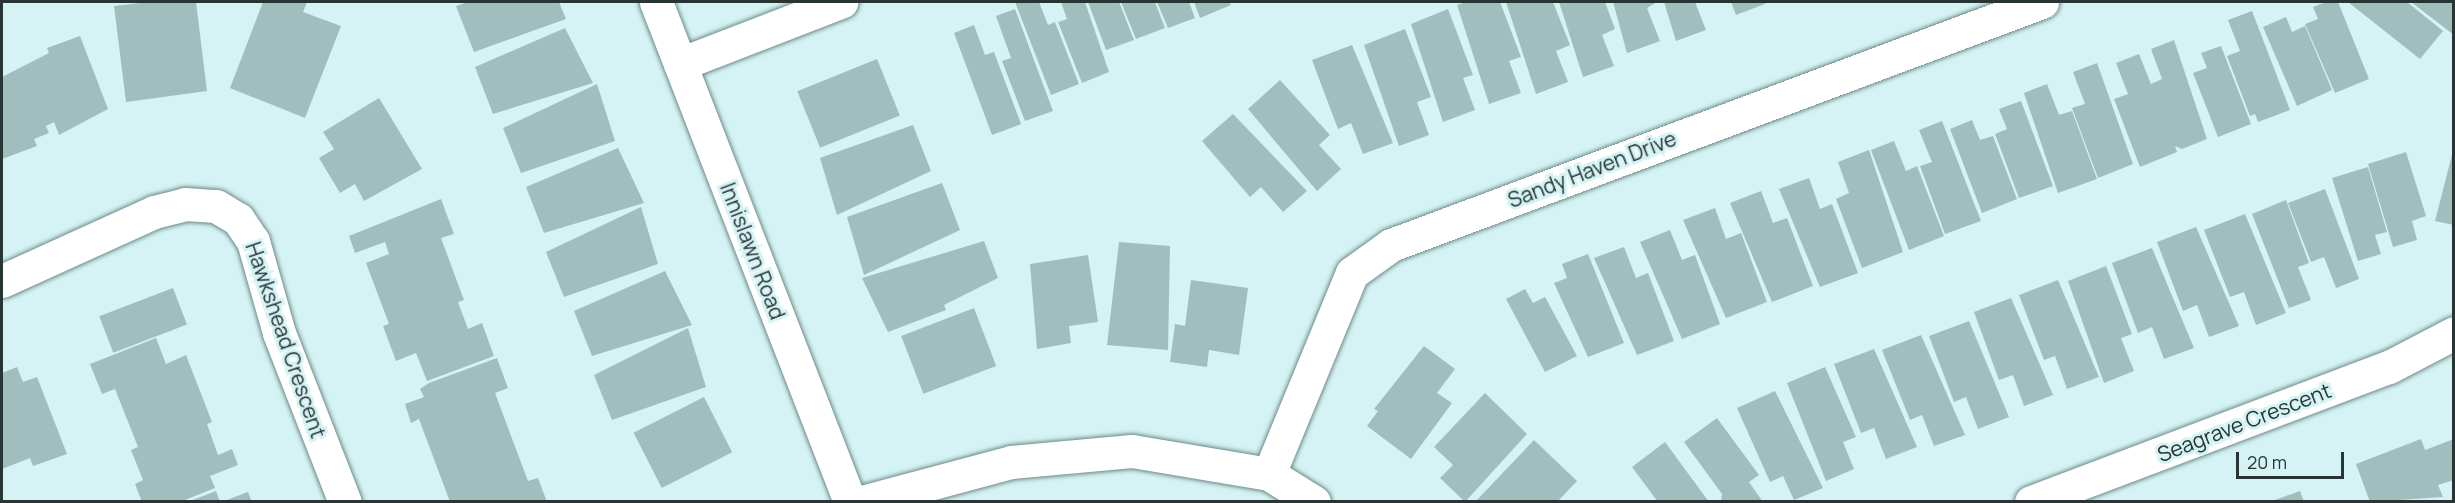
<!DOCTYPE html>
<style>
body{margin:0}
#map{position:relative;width:2455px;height:503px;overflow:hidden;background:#d5f3f4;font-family:Manrope,sans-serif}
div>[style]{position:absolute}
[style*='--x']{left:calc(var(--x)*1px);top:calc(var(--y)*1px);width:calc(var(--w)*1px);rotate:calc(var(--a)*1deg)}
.building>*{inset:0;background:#a1bebe;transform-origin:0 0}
.roads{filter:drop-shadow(0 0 2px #6e8a8a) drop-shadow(0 0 2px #6e8a8a)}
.street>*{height:33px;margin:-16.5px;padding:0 16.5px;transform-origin:16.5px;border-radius:16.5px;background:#fff}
.secondary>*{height:33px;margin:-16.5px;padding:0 16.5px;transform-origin:16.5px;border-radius:16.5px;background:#fff}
span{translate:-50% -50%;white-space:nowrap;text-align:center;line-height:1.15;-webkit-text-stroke:6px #d5f3f4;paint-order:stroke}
.street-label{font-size:21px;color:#293435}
.frame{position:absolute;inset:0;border:3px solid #293435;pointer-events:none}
.scale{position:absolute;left:2236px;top:452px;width:108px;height:27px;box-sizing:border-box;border:3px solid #293435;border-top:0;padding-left:8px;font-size:18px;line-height:21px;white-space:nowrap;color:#293435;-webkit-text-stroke:4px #d5f3f4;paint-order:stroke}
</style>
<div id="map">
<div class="building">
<div style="clip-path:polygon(149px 2px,196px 2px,207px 91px,126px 102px,114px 6px)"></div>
<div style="clip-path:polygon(263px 2px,307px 2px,303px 12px,341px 26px,305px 118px,230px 88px)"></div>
<div style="clip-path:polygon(468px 2px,559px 2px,566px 19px,474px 52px,456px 6px)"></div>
<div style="clip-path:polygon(1015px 2px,1039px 2px,1048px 25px,1055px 22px,1079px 84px,1051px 95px)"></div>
<div style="clip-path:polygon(1061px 2px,1085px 2px,1109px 72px,1082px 83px,1058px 22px,1067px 19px)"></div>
<div style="clip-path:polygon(1088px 2px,1119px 2px,1134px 40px,1106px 50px)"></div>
<div style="clip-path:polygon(1121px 2px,1155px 2px,1165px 28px,1136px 39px)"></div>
<div style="clip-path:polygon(1157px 2px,1189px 2px,1195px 18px,1168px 28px)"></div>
<div style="clip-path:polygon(1194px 2px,1229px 2px,1231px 5px,1200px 18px)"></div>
<div style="clip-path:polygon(1466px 2px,1500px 2px,1521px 57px,1509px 61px,1521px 93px,1489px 104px,1457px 5px)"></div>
<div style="clip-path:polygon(1506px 2px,1553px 2px,1570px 45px,1556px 51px,1568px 82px,1536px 94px)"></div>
<div style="clip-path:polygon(1559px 2px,1605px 2px,1615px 29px,1602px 35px,1614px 66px,1583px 77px)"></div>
<div style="clip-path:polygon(1613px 2px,1657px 2px,1647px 8px,1660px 41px,1627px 53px)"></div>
<div style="clip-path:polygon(1664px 2px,1695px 2px,1706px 30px,1676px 41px)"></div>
<div style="clip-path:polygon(1731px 2px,1764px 2px,1765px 4px,1736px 15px)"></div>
<div style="clip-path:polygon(2326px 2px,2338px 2px,2369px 79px,2335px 93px,2305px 24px,2318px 19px,2313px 7px)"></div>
<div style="clip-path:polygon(2348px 2px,2407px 2px,2443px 31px,2420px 59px)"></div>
<div style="clip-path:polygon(2411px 2px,2454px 2px,2454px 35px)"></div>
<div style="clip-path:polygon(1015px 9px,1053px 111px,1025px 121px,1002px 61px,1011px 58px,996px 16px)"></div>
<div style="clip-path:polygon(1448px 9px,1473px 75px,1463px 78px,1475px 110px,1443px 122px,1411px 24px)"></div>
<div style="clip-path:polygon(2252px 11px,2290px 110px,2258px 122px,2255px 114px,2250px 116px,2227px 56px,2240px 51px,2228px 20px)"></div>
<div style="clip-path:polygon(2286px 17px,2292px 32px,2305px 26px,2332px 90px,2297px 106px,2263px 27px)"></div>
<div style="clip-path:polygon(974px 25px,985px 55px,994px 52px,1021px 124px,992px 135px,954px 33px)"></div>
<div style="clip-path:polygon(565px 28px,593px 83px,493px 114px,475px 67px)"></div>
<div style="clip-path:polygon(1405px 29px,1431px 97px,1417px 102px,1429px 135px,1399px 146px,1364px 45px)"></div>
<div style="clip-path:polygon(80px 36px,108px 109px,59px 135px,54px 122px,46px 126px,49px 133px,34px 139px,37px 146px,2px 159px,2px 77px,49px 53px,47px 48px)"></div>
<div style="clip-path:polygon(2174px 40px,2207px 139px,2182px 149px,2175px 146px,2177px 152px,2140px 167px,2114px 99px,2128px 94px,2116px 63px,2139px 54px,2151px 84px,2162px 79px,2151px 49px)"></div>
<div style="clip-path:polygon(1352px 45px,1393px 143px,1363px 154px,1351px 123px,1338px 129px,1312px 60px)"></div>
<div style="clip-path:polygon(2221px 46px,2251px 124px,2218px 137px,2193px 73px,2207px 68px,2201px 53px)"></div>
<div style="left:877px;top:59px;width:61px;height:86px;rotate:68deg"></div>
<div style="clip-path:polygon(2097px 63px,2133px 164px,2098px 178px,2072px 108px,2085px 104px,2073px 72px)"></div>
<div style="clip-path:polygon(1280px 80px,1330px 135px,1319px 145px,1341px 169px,1317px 191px,1248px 109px)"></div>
<div style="clip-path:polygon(597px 84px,615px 141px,521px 173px,503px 128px)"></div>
<div style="clip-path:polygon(2047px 84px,2059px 115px,2072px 111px,2097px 179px,2058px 193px,2024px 93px)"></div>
<div style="clip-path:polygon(379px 98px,422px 169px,364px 201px,355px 184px,340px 193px,319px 158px,334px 149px,323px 132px)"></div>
<div style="clip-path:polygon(2021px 101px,2053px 186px,2019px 198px,1995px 134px,2007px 129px,1999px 109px)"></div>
<div style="clip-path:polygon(1233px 114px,1307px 191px,1283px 212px,1261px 187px,1250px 197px,1202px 141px)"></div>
<div style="clip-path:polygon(1972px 120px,1980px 140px,1993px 136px,2017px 199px,1982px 213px,1950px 129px)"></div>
<div style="clip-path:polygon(1942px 121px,1981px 221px,1945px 234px,1920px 166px,1932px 162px,1919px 130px)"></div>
<div style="clip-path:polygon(913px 125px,931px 171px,837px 215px,820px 158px)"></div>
<div style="clip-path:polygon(1894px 141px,1906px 171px,1917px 166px,1944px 236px,1909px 250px,1871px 150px)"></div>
<div style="clip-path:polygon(2454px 147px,2454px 225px,2435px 221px)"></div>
<div style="clip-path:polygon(618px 148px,644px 203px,544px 233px,526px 187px)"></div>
<div style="clip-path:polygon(1869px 150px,1903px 252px,1862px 268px,1836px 199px,1849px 193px,1838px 162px)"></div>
<div style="clip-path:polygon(2406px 152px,2426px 216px,2412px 221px,2417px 240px,2393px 247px,2368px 164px)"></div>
<div style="clip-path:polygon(2368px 167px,2387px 232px,2375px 235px,2381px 254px,2358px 261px,2332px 178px)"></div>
<div style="clip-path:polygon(1809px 178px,1820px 209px,1832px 204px,1858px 273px,1820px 287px,1779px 189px)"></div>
<div style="clip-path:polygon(942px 183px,960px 230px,864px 275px,847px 217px)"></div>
<div style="clip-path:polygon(2325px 189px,2359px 279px,2336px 288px,2324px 257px,2311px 262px,2288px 203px)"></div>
<div style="clip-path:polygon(1761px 191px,1773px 223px,1787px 218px,1813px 286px,1772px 302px,1730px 203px)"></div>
<div style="clip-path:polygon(441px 199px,454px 234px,441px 238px,464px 300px,458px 302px,468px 329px,482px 323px,494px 356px,427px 381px,416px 353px,396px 361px,383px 326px,389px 324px,366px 263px,389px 254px,385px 242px,355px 253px,349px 236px)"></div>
<div style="clip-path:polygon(2286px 200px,2309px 263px,2298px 267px,2311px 300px,2289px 308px,2252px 214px)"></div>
<div style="clip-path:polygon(641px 207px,658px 264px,564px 297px,546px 252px)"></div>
<div style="clip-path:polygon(1715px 208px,1726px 239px,1741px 233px,1767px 302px,1726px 318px,1683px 220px)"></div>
<div style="clip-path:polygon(2245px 214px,2286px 313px,2256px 325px,2244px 292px,2230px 297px,2204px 230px)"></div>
<div style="clip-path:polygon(2196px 227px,2239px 326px,2209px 337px,2197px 305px,2183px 311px,2157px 242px)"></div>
<div style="clip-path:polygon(1670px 230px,1682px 260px,1695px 255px,1720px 324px,1682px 339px,1640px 242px)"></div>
<div style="clip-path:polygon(984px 241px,998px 278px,944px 305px,946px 310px,888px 332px,862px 278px)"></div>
<div style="clip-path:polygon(1119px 242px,1170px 246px,1168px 350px,1107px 345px)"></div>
<div style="clip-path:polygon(1624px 247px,1636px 278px,1648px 273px,1674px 341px,1637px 355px,1594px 258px)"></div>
<div style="clip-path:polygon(2152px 248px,2194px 348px,2164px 359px,2152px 327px,2138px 333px,2112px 263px)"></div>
<div style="clip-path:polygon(1588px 254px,1624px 343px,1588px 357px,1554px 283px,1567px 278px,1562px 264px)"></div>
<div style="clip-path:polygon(1088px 255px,1098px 322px,1069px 326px,1071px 343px,1037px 349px,1030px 264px)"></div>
<div style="clip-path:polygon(2106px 266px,2132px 334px,2121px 338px,2134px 371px,2104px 383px,2068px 281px)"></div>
<div style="clip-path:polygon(665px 271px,692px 325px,592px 356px,574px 311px)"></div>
<div style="clip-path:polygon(1191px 280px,1248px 288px,1239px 355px,1209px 350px,1207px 367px,1170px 362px,1175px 324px,1185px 326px)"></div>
<div style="clip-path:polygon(2058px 280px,2099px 377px,2067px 389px,2055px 356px,2044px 360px,2019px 295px)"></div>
<div style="left:173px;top:288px;width:39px;height:79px;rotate:69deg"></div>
<div style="clip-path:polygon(1525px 289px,1533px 303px,1545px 297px,1577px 356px,1545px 372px,1506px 299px)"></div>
<div style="clip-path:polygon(2011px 298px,2053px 395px,2024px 406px,2013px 375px,1999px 380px,1974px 312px)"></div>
<div style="left:974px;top:308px;width:62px;height:78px;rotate:69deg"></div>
<div style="clip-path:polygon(1969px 321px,2009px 417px,1978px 429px,1966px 397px,1954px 402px,1929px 336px)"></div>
<div style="clip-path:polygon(688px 328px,706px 387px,612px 420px,594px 375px)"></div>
<div style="clip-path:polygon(1921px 335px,1965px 435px,1934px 446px,1922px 415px,1910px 420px,1882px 350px)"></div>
<div style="clip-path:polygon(156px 338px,166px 364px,186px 355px,212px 422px,207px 424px,218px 455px,232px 449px,238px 465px,210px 476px,215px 488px,180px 502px,142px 502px,135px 484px,143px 480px,131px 450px,138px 447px,115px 389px,102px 394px,90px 364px)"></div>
<div style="clip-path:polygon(1424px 346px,1455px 369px,1437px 393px,1452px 403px,1411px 459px,1367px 426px,1378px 411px,1374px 409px)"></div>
<div style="clip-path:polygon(1874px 349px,1917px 447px,1886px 459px,1874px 428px,1861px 433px,1834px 364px)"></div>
<div style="clip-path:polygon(497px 358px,508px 388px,495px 393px,528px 481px,538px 478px,547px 502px,450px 502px,419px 419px,411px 423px,405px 404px,424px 397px,420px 389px,429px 383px)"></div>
<div style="clip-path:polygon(17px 367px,23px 382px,37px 377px,67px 454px,33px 466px,30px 458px,2px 469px,2px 373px)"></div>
<div style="clip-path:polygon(1825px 367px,1856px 437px,1843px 442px,1854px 469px,1826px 481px,1787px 383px)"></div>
<div style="clip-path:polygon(1775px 391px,1823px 488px,1794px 500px,1783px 476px,1770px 482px,1737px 408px)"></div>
<div style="clip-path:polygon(1485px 393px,1527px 434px,1465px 502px,1440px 478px,1453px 465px,1434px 447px)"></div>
<div style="left:704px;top:397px;width:62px;height:79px;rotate:63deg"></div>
<div style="clip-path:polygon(1717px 418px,1759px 475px,1749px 482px,1763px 502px,1721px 502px,1722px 494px,1684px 442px)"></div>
<div style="clip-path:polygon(2421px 439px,2425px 450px,2454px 439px,2454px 480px,2438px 485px,2443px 497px,2370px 502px,2356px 464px)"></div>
<div style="clip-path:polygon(1534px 440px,1577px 481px,1557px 502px,1475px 502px)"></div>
<div style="clip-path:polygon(1665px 442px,1709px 502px,1658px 502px,1632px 467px)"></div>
<div style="clip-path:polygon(216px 491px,220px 502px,190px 502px,190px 501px)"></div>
<div style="clip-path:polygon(2300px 491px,2304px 502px,2272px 502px,2272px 501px)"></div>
<div style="clip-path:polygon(248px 492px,252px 502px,224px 502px,224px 501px)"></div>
</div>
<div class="roads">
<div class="street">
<div style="--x:680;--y:64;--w:173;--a:-21.1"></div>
<div style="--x:2;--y:281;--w:167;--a:-24.4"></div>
<div style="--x:154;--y:212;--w:32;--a:-14"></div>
<div style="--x:185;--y:204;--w:31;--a:4"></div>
<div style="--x:216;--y:206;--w:26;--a:31"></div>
<div style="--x:238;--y:219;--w:27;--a:56"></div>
<div style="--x:253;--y:241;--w:96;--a:74.2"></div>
<div style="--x:279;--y:333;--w:181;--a:68.7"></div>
<div style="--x:1269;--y:474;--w:217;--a:-67.6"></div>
<div style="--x:1352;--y:273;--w:48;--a:-35.7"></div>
<div style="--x:1391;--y:245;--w:695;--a:-20.47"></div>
<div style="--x:2031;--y:502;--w:383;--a:-20.7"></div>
<div style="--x:2389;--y:367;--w:73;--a:-27.6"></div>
</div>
<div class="secondary">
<div style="--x:656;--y:2;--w:536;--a:68.79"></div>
<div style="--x:862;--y:502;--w:154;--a:-15"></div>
<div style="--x:1011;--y:462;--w:121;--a:-5.2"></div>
<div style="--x:1132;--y:451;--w:139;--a:9.5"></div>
<div style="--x:1269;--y:474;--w:53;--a:31.9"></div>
</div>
</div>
<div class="street-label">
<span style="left:1592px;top:169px;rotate:-21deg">Sandy Haven Drive</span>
<span style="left:753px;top:251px;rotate:69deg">Innislawn Road</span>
<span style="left:286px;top:340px;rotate:71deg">Hawkshead Crescent</span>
<span style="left:2244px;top:422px;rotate:-21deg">Seagrave Crescent</span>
</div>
<div class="frame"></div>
<div class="scale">20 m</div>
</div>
